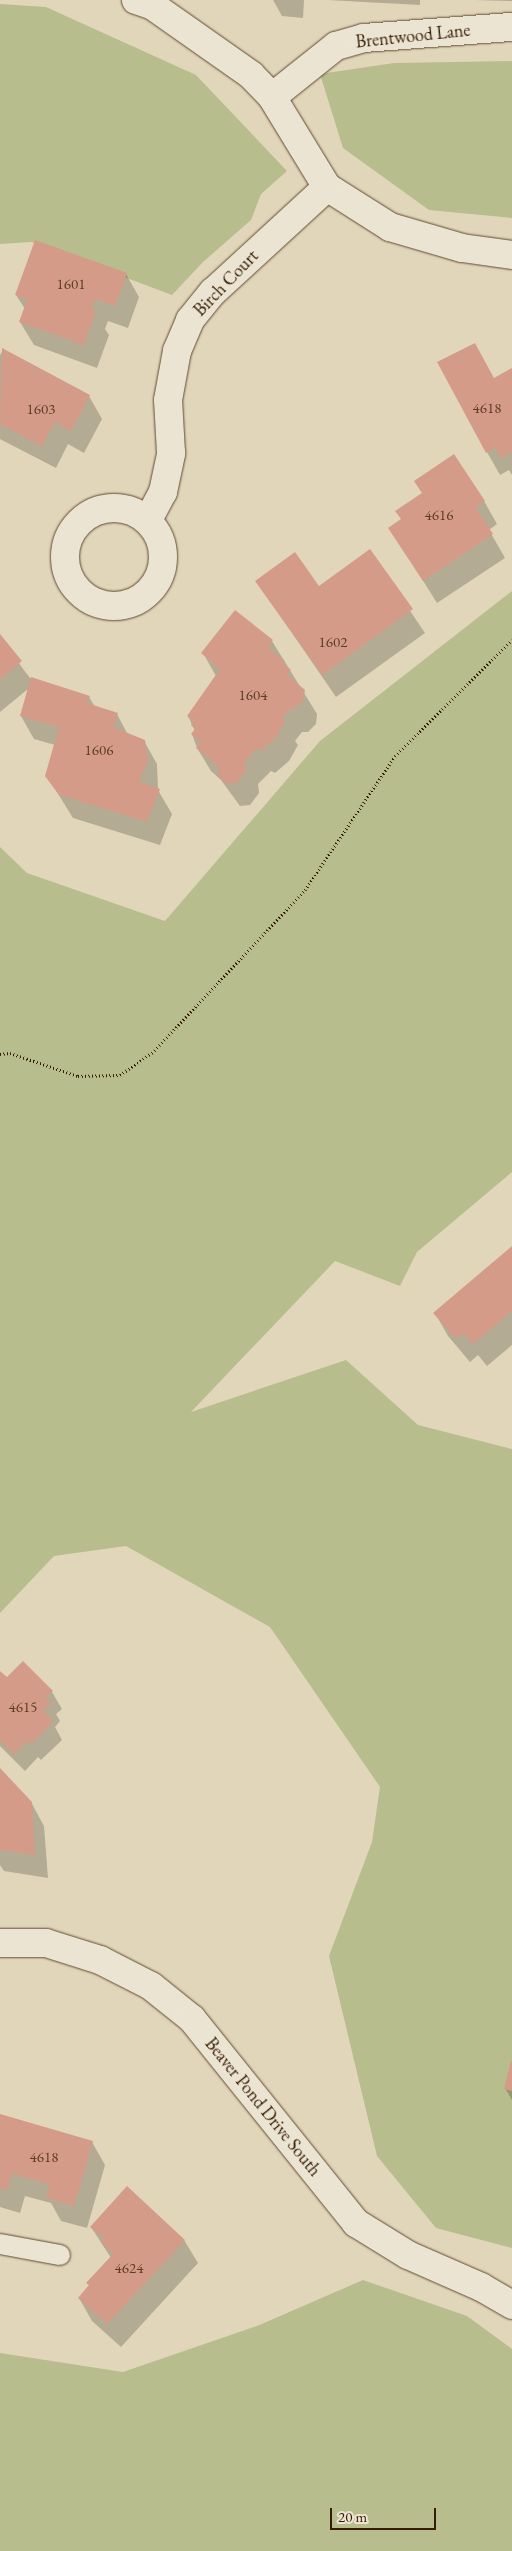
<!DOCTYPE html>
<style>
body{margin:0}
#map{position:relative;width:512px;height:2551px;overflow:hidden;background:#e2d6ba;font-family:"EB Garamond",serif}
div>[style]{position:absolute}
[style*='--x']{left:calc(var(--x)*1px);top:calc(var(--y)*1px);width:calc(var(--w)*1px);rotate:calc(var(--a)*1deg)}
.green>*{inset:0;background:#b7bd8d}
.shadow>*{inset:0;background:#0003}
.building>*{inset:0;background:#d59b89}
.path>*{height:3px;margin-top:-1.5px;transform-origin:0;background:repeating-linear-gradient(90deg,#351c03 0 1px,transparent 0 3.5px)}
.roads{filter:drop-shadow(0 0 1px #604a31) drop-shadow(0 0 1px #604a31)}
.lane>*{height:20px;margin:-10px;padding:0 10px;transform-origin:10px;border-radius:10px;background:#ece4d2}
.street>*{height:28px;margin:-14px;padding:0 14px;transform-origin:14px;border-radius:14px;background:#ece4d2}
.street>.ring{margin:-14px;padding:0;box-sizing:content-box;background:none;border:28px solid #ece4d2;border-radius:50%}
span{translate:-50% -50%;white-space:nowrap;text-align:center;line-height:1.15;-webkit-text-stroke:4.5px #ece4d2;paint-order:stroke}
.number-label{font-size:15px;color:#5d3c24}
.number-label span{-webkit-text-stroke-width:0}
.street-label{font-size:18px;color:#351c03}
.scale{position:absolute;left:330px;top:2508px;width:106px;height:22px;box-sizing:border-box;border:2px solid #351c03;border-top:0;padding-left:6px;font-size:15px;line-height:18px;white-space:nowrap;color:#351c03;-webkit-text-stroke:4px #ece4d2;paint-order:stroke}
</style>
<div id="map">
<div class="green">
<div style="clip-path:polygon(0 4px,46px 7px,196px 75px,287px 171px,261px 194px,251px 220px,203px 262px,172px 295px,31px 242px,0 244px)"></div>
<div style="clip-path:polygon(512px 61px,512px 218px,429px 210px,343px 148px,320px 74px,394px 63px)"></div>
<div style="clip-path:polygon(512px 591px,512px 1172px,417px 1252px,400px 1286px,335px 1261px,191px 1412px,346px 1360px,418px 1425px,512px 1449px,512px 2248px,436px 2228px,377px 2156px,329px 1956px,372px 1842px,380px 1787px,270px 1627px,126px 1546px,54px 1556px,0 1613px,0 847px,27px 873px,165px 921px,320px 741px)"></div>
<div style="clip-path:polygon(363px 2280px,467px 2316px,512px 2349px,512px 2551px,0 2551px,0 2353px,123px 2372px,257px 2326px)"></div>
</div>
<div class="shadow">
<div style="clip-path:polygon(273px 0,304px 0,303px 18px,282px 16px)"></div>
<div style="clip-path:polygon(327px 0,420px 0,420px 5px)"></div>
<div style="clip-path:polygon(474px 0,512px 0,512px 1px)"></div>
<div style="clip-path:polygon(126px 274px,139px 297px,128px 328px,108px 321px,105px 329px,109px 335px,97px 368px,34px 345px,20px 322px,25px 309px,16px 295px)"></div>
<div style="clip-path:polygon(3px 350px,89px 396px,102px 419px,84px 453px,68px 444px,56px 468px,0 439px,0 355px)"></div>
<div style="clip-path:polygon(512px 370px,512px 475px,509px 470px,500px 475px,487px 452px,494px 379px)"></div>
<div style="clip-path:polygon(415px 481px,484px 501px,497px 524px,489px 530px,505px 558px,437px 603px,390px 528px,402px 520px,423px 494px)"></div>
<div style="clip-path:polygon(369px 550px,425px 633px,336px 697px,257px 582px,319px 587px)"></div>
<div style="clip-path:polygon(0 638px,30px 678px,89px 697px,95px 707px,117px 714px,128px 735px,144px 741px,157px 764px,158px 790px,172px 814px,160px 845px,73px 818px,47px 776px,55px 745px,34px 739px,21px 716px,28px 689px,0 712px)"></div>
<div style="clip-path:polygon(272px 641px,317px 714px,316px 724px,308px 732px,302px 732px,295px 741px,298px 745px,289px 761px,275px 773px,271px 771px,258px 784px,259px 793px,250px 805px,240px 806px,221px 780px,211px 771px,197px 748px,192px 734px,195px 731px,188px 716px,216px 676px,203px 653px)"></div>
<div style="clip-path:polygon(512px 1248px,512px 1345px,487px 1366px,478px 1355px,470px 1362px,448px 1336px,435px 1313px)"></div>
<div style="clip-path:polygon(0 1672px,7px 1679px,52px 1692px,62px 1709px,56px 1714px,60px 1721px,55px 1727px,62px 1740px,41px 1760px,38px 1757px,25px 1771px,0 1746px)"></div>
<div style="clip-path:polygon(0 1770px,31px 1802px,44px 1826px,48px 1878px,4px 1871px,0 1865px)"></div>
<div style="clip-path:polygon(512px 2063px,512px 2100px,505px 2088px)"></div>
<div style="clip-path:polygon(0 2118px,92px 2142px,105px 2165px,87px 2228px,61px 2221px,51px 2203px,25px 2196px,20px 2213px,0 2207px)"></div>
<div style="clip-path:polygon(91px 2227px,184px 2240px,198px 2263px,121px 2347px,92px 2321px,79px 2298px,111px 2258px)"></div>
</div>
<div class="building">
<div style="clip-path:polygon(35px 240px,127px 273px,115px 306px,95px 299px,91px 309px,96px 311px,84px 345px,19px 322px,27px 300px,15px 295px)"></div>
<div style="clip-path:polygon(475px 343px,494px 378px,512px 368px,512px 452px,501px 458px,495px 448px,486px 453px,437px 362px)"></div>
<div style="clip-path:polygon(2px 348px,90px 395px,71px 431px,55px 422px,42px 446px,0 424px)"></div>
<div style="clip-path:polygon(454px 454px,485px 501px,475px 507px,493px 534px,423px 581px,388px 528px,401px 519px,395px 511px,422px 493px,414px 481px)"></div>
<div style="clip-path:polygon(370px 549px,413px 609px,322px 675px,255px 581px,295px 552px,319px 586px)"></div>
<div style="clip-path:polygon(235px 610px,273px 640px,268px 647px,285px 661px,283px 663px,291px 670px,287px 675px,305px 690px,303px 701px,294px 709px,289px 709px,282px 718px,285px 721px,276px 738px,261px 751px,257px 748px,245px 761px,246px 770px,237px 783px,225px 783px,218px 776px,219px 767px,196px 748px,201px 742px,191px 734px,195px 729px,191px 725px,193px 721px,187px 716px,220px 669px,201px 653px)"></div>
<div style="clip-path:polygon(0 634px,22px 661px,0 679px)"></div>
<div style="clip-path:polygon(31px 677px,90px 696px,87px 703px,118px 713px,113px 727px,145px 740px,148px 760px,139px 781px,160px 789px,147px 822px,59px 795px,45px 776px,59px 727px,20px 716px)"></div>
<div style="clip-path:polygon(512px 1246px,512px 1311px,473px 1344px,464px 1333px,456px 1339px,433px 1313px)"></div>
<div style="clip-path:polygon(23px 1661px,53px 1691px,46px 1697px,51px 1703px,43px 1711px,53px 1722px,31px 1744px,27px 1741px,14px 1754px,0 1740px,0 1671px,7px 1677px)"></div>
<div style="clip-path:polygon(0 1768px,32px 1802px,35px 1855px,0 1850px)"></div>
<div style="clip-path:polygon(511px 2061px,512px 2061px,512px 2091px,504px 2089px)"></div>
<div style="clip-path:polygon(0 2114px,93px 2141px,74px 2206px,46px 2198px,50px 2185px,12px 2173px,7px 2190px,0 2188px)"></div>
<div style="clip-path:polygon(127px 2186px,185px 2240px,107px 2324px,78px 2298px,89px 2285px,86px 2283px,113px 2254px,101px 2243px,104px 2239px,90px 2227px)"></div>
</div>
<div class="path">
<div style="--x:0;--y:1054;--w:10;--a:-6"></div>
<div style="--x:10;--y:1053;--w:72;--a:18.7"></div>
<div style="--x:78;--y:1076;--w:42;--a:-1.4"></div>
<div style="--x:120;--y:1075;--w:39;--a:-35"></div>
<div style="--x:152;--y:1053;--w:224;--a:-46.8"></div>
<div style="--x:305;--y:890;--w:161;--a:-56.1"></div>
<div style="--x:395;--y:756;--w:165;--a:-44.8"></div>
</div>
<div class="roads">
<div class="lane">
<div style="--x:0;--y:2244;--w:61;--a:10.4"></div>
</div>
<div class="street">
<div style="--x:136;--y:0;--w:18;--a:19"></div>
<div style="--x:153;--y:6;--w:120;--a:35.1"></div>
<div style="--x:251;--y:75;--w:30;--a:46"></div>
<div style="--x:272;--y:97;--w:105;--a:58.6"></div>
<div style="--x:327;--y:187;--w:75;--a:32.4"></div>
<div style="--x:390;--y:227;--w:75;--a:16.3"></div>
<div style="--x:462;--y:248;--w:50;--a:8"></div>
<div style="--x:272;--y:97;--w:82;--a:-38.6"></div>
<div style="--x:336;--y:46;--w:29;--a:-16"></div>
<div style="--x:364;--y:38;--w:148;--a:-4.3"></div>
<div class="ring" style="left:65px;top:508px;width:70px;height:70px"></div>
<div style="--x:148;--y:520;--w:32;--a:-62"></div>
<div style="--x:163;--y:492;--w:40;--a:-78"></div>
<div style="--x:171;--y:453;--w:53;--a:-93.2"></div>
<div style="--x:168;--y:400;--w:50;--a:-79.6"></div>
<div style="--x:177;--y:351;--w:34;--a:-67"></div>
<div style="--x:190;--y:320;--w:36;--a:-51"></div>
<div style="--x:213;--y:292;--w:155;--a:-42.6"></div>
<div style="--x:0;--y:1943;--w:46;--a:0"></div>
<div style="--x:46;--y:1943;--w:57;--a:17.5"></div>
<div style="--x:100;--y:1960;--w:57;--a:27"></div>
<div style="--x:151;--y:1986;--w:53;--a:38.8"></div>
<div style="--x:192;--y:2019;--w:262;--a:51.2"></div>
<div style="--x:356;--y:2223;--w:61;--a:31.6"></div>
<div style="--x:408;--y:2255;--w:80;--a:23.7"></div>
<div style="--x:481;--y:2287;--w:36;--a:30"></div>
</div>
</div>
<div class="number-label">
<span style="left:71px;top:284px">1601</span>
<span style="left:487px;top:408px">4618</span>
<span style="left:41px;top:409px">1603</span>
<span style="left:439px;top:515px">4616</span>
<span style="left:333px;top:642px">1602</span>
<span style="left:253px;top:695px">1604</span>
<span style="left:99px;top:750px">1606</span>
<span style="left:23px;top:1707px">4615</span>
<span style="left:44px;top:2157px">4618</span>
<span style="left:129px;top:2268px">4624</span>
</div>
<div class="street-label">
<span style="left:413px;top:36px;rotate:-6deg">Brentwood Lane</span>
<span style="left:226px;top:283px;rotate:-46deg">Birch Court</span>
<span style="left:263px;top:2107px;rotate:51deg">Beaver Pond Drive South</span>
</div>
<div class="scale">20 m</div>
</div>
